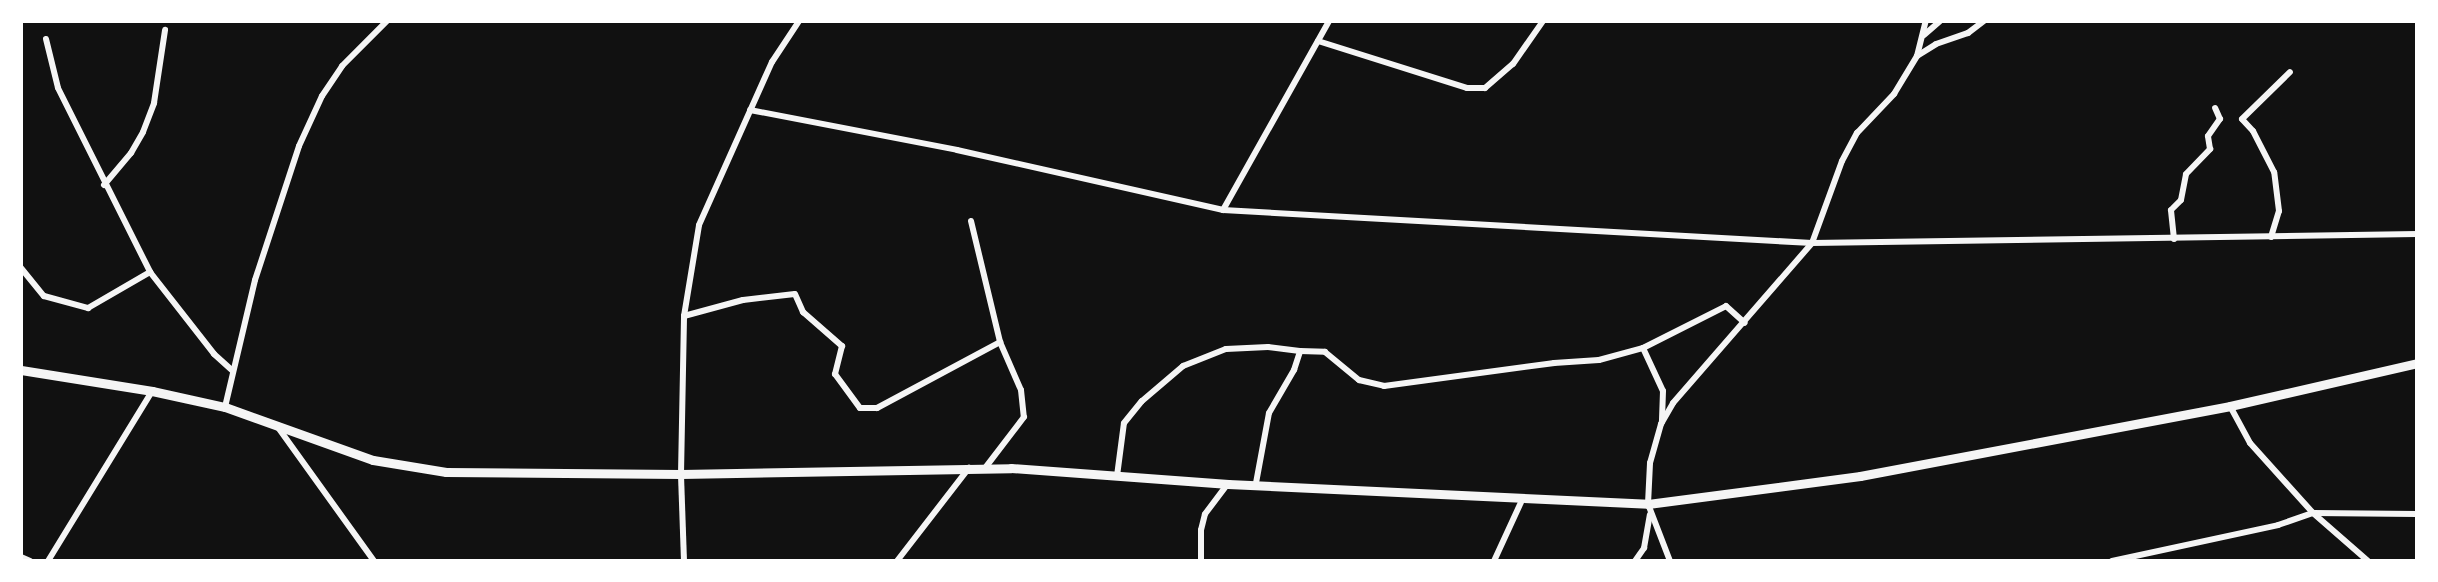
<!DOCTYPE html>
<style>
body{margin:0}
#map{position:relative;width:2438px;height:582px;overflow:hidden;background:#111;font-family:"Fira Sans",sans-serif}
div>[style]{position:absolute}
[style*='--x']{left:calc(var(--x)*1px);top:calc(var(--y)*1px);width:calc(var(--w)*1px);rotate:calc(var(--a)*1deg)}
.minor>*{height:6px;margin:-3px;padding:0 3px;transform-origin:3px;border-radius:3px;background:#f5f5f5}
.secondary>*{height:9px;margin:-4.5px;padding:0 4.5px;transform-origin:4.5px;border-radius:4.5px;background:#f5f5f5}
span{translate:-50% -50%;white-space:nowrap;text-align:center;line-height:1.15;-webkit-text-stroke:5px #fff;paint-order:stroke}
.frame{position:absolute;inset:0;border:23px solid #fff;pointer-events:none}
</style>
<div id="map">
<div class="minor">
<div style="--x:1924;--y:35;--w:21;--a:-41"></div>
<div style="--x:46;--y:39;--w:50;--a:76.2"></div>
<div style="--x:58;--y:88;--w:206;--a:63.4"></div>
<div style="--x:150;--y:272;--w:104;--a:52"></div>
<div style="--x:214;--y:354;--w:25;--a:42"></div>
<div style="--x:1318;--y:41;--w:156;--a:17.5"></div>
<div style="--x:1467;--y:88;--w:18;--a:0"></div>
<div style="--x:1485;--y:88;--w:37;--a:-41"></div>
<div style="--x:1513;--y:64;--w:52;--a:-55.1"></div>
<div style="--x:1917;--y:56;--w:36;--a:-76"></div>
<div style="--x:750;--y:110;--w:211;--a:10.9"></div>
<div style="--x:957;--y:150;--w:273;--a:12.7"></div>
<div style="--x:1223;--y:210;--w:590;--a:3.21"></div>
<div style="--x:1812;--y:243;--w:605;--a:-0.85"></div>
<div style="--x:104;--y:185;--w:42;--a:-49.8"></div>
<div style="--x:131;--y:153;--w:24;--a:-60"></div>
<div style="--x:143;--y:132;--w:31;--a:-69"></div>
<div style="--x:154;--y:103;--w:74;--a:-81.4"></div>
<div style="--x:1223;--y:210;--w:217;--a:-60.7"></div>
<div style="--x:971;--y:221;--w:124;--a:76.5"></div>
<div style="--x:1000;--y:342;--w:52;--a:66.4"></div>
<div style="--x:1021;--y:390;--w:27;--a:84"></div>
<div style="--x:1024;--y:417;--w:64;--a:127.4"></div>
<div style="--x:2271;--y:237;--w:27;--a:-73"></div>
<div style="--x:2279;--y:211;--w:39;--a:-97"></div>
<div style="--x:2274;--y:172;--w:46;--a:-117.1"></div>
<div style="--x:2253;--y:131;--w:16;--a:-133"></div>
<div style="--x:2242;--y:119;--w:67;--a:-44.4"></div>
<div style="--x:2174;--y:239;--w:29;--a:-96"></div>
<div style="--x:2171;--y:210;--w:14;--a:-45"></div>
<div style="--x:2181;--y:200;--w:26;--a:-79"></div>
<div style="--x:2186;--y:174;--w:35;--a:-46"></div>
<div style="--x:2210;--y:149;--w:13;--a:-99"></div>
<div style="--x:2208;--y:136;--w:21;--a:-55"></div>
<div style="--x:2220;--y:119;--w:12;--a:-114"></div>
<div style="--x:21;--y:268;--w:36;--a:51"></div>
<div style="--x:44;--y:296;--w:46;--a:15.3"></div>
<div style="--x:88;--y:308;--w:72;--a:-30.1"></div>
<div style="--x:684;--y:316;--w:61;--a:-15.2"></div>
<div style="--x:743;--y:300;--w:52;--a:-6.6"></div>
<div style="--x:795;--y:294;--w:20;--a:66"></div>
<div style="--x:803;--y:312;--w:52;--a:41.1"></div>
<div style="--x:842;--y:346;--w:29;--a:104"></div>
<div style="--x:835;--y:374;--w:42;--a:53.7"></div>
<div style="--x:860;--y:408;--w:17;--a:0"></div>
<div style="--x:877;--y:408;--w:140;--a:-28.2"></div>
<div style="--x:1643;--y:348;--w:47;--a:65.1"></div>
<div style="--x:1663;--y:391;--w:31;--a:92"></div>
<div style="--x:2230;--y:406;--w:42;--a:61.6"></div>
<div style="--x:2250;--y:443;--w:94;--a:48"></div>
<div style="--x:2313;--y:513;--w:73;--a:41.1"></div>
<div style="--x:225;--y:407;--w:130;--a:-76.7"></div>
<div style="--x:255;--y:280;--w:141;--a:-71.8"></div>
<div style="--x:299;--y:146;--w:55;--a:-65.3"></div>
<div style="--x:322;--y:96;--w:36;--a:-56"></div>
<div style="--x:342;--y:66;--w:64;--a:-45"></div>
<div style="--x:277;--y:426;--w:166;--a:54.3"></div>
<div style="--x:1117;--y:476;--w:53;--a:-82.5"></div>
<div style="--x:1124;--y:423;--w:28;--a:-51"></div>
<div style="--x:1142;--y:401;--w:54;--a:-40.5"></div>
<div style="--x:1183;--y:366;--w:46;--a:-21.6"></div>
<div style="--x:1226;--y:349;--w:42;--a:-2.7"></div>
<div style="--x:1268;--y:347;--w:32;--a:7"></div>
<div style="--x:1256;--y:483;--w:71;--a:-79.5"></div>
<div style="--x:1269;--y:413;--w:50;--a:-59.8"></div>
<div style="--x:1294;--y:370;--w:20;--a:-72"></div>
<div style="--x:1300;--y:351;--w:25;--a:2"></div>
<div style="--x:1325;--y:352;--w:44;--a:39.5"></div>
<div style="--x:1359;--y:380;--w:26;--a:13"></div>
<div style="--x:1384;--y:386;--w:172;--a:-7.7"></div>
<div style="--x:1554;--y:363;--w:45;--a:-3.8"></div>
<div style="--x:1599;--y:360;--w:46;--a:-15.3"></div>
<div style="--x:1643;--y:348;--w:93;--a:-26.8"></div>
<div style="--x:1726;--y:306;--w:25;--a:42"></div>
<div style="--x:21;--y:557;--w:10;--a:24"></div>
<div style="--x:48;--y:561;--w:199;--a:-58.5"></div>
<div style="--x:684;--y:561;--w:87;--a:-92"></div>
<div style="--x:681;--y:474;--w:158;--a:-88.9"></div>
<div style="--x:684;--y:316;--w:92;--a:-80.6"></div>
<div style="--x:699;--y:225;--w:179;--a:-65.9"></div>
<div style="--x:772;--y:62;--w:49;--a:-56.6"></div>
<div style="--x:897;--y:561;--w:118;--a:-52.3"></div>
<div style="--x:1201;--y:561;--w:31;--a:-90"></div>
<div style="--x:1201;--y:530;--w:16;--a:-76"></div>
<div style="--x:1205;--y:514;--w:38;--a:-53"></div>
<div style="--x:1494;--y:561;--w:69;--a:-65.3"></div>
<div style="--x:1635;--y:561;--w:16;--a:-55"></div>
<div style="--x:1644;--y:548;--w:34;--a:-80"></div>
<div style="--x:1670;--y:561;--w:61;--a:-111.1"></div>
<div style="--x:1648;--y:504;--w:41;--a:-87.2"></div>
<div style="--x:1650;--y:463;--w:41;--a:-74.2"></div>
<div style="--x:1661;--y:424;--w:24;--a:-60"></div>
<div style="--x:1673;--y:403;--w:212;--a:-49"></div>
<div style="--x:1812;--y:243;--w:87;--a:-69.9"></div>
<div style="--x:1842;--y:161;--w:32;--a:-62"></div>
<div style="--x:1857;--y:133;--w:54;--a:-46.5"></div>
<div style="--x:1894;--y:94;--w:44;--a:-58.8"></div>
<div style="--x:1917;--y:56;--w:22;--a:-32"></div>
<div style="--x:1936;--y:44;--w:34;--a:-19"></div>
<div style="--x:1968;--y:33;--w:20;--a:-37"></div>
<div style="--x:2112;--y:561;--w:170;--a:-12.2"></div>
<div style="--x:2278;--y:525;--w:37;--a:-19"></div>
<div style="--x:2313;--y:513;--w:104;--a:0.6"></div>
</div>
<div class="secondary">
<div style="--x:21;--y:370;--w:133;--a:9.1"></div>
<div style="--x:152;--y:391;--w:75;--a:12.4"></div>
<div style="--x:225;--y:407;--w:157;--a:19.7"></div>
<div style="--x:373;--y:460;--w:74;--a:9.3"></div>
<div style="--x:446;--y:472;--w:235;--a:0.5"></div>
<div style="--x:681;--y:474;--w:330;--a:-1"></div>
<div style="--x:1011;--y:468;--w:218;--a:4.2"></div>
<div style="--x:1228;--y:484;--w:420;--a:2.7"></div>
<div style="--x:1648;--y:504;--w:214;--a:-7.5"></div>
<div style="--x:1860;--y:476;--w:377;--a:-10.7"></div>
<div style="--x:2230;--y:406;--w:192;--a:-12.9"></div>
</div>
<div class="frame"></div>
</div>
